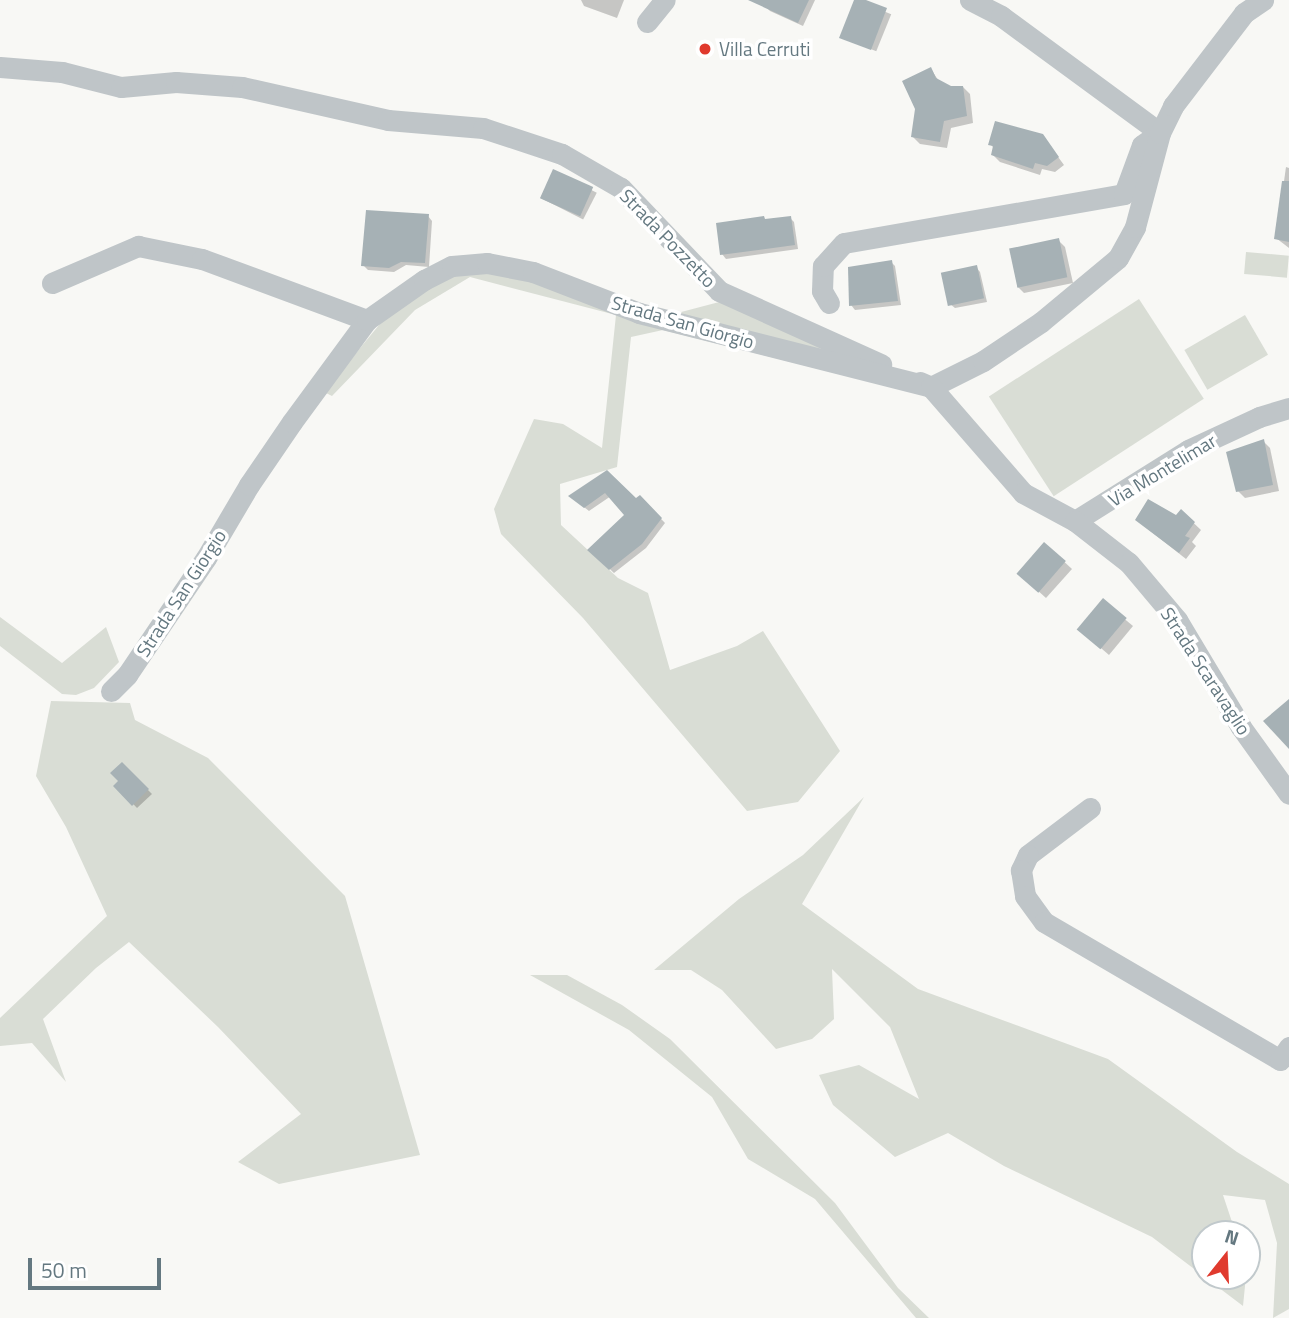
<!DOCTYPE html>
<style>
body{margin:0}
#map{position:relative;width:1289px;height:1318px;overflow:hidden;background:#f8f8f5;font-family:"Titillium Web",sans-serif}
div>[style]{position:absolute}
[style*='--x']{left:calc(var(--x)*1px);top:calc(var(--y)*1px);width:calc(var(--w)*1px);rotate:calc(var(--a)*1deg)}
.green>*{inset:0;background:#d9ddd5;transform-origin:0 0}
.shadow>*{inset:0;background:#0003;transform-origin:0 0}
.building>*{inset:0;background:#a6b1b5;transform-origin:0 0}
.minor>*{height:21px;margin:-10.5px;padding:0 10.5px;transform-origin:10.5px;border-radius:10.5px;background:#bfc5c8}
.dots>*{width:19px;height:19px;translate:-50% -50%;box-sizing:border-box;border:4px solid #fff;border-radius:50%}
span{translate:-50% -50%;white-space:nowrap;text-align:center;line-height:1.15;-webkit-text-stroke:7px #fff;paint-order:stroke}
.poi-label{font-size:19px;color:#647880}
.left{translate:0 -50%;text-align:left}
.street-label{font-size:19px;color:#647880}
.north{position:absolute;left:1191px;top:1220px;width:70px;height:70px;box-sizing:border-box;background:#fff;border:2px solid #c1c9cc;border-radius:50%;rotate:18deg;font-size:19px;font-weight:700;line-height:28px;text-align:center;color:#647880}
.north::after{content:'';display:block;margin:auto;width:24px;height:32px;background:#e03a2e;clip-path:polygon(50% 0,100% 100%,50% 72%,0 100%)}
.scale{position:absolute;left:28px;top:1258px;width:133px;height:32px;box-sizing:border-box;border:4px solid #647880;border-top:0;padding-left:9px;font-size:21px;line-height:24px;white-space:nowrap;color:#647880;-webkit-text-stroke:5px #fff;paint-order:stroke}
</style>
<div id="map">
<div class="green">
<div style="left:1246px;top:252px;width:43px;height:22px;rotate:5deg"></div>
<div style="clip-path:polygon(449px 273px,504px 273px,647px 321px,723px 301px,836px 354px,883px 385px,663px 330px,631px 337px,617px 467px,560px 484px,561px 525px,618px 578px,648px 593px,670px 670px,737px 646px,763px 631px,840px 751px,798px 802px,747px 811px,583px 618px,501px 534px,494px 509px,534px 419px,563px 424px,602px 448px,616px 315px,470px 277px,415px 310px,332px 396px,324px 392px,393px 308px)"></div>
<div style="left:1139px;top:299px;width:119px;height:179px;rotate:57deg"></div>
<div style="left:1245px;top:315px;width:46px;height:70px;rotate:60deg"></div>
<div style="clip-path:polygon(0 617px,62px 663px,106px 627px,119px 662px,94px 688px,76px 695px,62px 694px,0 646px)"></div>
<div style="clip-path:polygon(51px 701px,130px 703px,135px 720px,208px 758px,345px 896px,420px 1155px,279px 1184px,238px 1162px,301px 1114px,218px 1027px,129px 942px,96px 968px,43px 1019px,66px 1082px,32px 1043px,0 1046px,0 1018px,107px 916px,66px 827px,36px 776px)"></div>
<div style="clip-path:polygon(864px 797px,802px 904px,918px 989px,1108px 1059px,1237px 1152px,1289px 1184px,1289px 1309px,1273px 1318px,1277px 1243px,1265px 1200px,1223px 1195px,1236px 1234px,1205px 1234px,1205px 1276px,1246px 1276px,1243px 1306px,1152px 1237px,1004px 1166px,948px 1133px,895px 1157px,833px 1105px,819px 1075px,859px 1065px,919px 1099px,890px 1027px,832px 969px,834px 1019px,812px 1039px,776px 1049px,722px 990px,691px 970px,654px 970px,739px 899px,803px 855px)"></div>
<div style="clip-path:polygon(530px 975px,567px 975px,622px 1005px,670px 1039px,835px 1203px,898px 1288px,929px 1318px,916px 1318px,815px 1199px,748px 1159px,712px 1097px,629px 1030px)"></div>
</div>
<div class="shadow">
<div style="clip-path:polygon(581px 0,624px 0,617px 18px,584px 6px)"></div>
<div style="clip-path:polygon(769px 0,815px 0,803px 26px,770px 11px,766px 7px)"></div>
<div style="left:856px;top:0;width:38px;height:40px;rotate:22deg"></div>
<div style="clip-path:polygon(931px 69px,940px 83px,950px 88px,963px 87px,970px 94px,973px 123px,951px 128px,947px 148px,920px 144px,913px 137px,917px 109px)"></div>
<div style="clip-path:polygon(1042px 135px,1064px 165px,1055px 172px,1042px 169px,1040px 175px,1000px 162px,993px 155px,994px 148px,990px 144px)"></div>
<div style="clip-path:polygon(1286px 167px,1289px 168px,1289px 248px,1276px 238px)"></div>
<div style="left:554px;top:171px;width:48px;height:30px;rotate:27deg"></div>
<div style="clip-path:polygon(428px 216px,432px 221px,429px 267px,406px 265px,394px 272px,368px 270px,363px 265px)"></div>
<div style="clip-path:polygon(790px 218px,794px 222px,798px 249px,726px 259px,722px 254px,766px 221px)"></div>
<div style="clip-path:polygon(1058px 240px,1065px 247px,1073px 283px,1024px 293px,1017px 286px)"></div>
<div style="clip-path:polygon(891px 262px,895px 266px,901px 305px,855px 310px,851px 305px)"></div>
<div style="clip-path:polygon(976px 267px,980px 272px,987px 302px,955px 308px,950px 304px)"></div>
<div style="clip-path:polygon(1263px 441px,1270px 448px,1279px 491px,1245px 498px,1238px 491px)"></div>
<div style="clip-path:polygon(607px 472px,636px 501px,640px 497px,665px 523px,646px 548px,614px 573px,590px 550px,626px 515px,611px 496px,589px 511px,575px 500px)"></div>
<div style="clip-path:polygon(1181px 511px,1201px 530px,1192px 542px,1196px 546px,1186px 559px,1144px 526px,1176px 517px)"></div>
<div style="clip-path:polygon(1045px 544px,1072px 569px,1046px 598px,1026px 580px)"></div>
<div style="clip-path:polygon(1103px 601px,1133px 626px,1109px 655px,1087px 636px)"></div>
<div style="clip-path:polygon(122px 764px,152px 794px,137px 808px,116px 786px,121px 781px)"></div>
</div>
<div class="building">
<div style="clip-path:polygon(748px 0,809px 0,798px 23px)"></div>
<div style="clip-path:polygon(854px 0,866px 0,887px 8px,871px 50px,839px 38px)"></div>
<div style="clip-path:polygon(931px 67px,936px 78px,951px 86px,963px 86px,967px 116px,944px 121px,940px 142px,911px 137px,915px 109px,902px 81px)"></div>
<div style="clip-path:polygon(995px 121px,1043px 134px,1059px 157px,1047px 166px,1035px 163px,1033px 169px,991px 155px,993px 146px,988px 145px)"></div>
<div style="left:553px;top:169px;width:44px;height:32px;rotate:24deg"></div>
<div style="clip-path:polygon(1282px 181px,1289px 181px,1289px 242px,1274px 239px)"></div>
<div style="clip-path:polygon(366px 210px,429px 214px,425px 263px,401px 262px,389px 268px,361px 266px)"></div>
<div style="clip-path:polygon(764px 216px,765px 219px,791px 216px,795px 245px,720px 255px,716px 223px)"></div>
<div style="left:1059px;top:238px;width:40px;height:51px;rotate:78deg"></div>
<div style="clip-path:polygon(892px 260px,898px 301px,849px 306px,848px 267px)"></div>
<div style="left:977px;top:265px;width:34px;height:37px;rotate:78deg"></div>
<div style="clip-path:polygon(1264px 439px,1273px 485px,1236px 492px,1226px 452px)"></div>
<div style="clip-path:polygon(607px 470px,636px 498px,640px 495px,662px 518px,642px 544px,609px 570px,587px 550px,624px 515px,605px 493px,584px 508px,568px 496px)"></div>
<div style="clip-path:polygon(1148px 499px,1176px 515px,1181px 509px,1195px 522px,1185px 536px,1190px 538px,1179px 553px,1135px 520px)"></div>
<div style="left:1044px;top:542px;width:29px;height:42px;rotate:41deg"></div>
<div style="left:1103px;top:598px;width:31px;height:41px;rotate:40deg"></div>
<div style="clip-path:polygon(1289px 699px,1289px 749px,1263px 721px)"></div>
<div style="clip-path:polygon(122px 762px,149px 789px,132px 806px,113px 786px,118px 781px,110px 773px)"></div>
</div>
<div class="minor">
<div style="--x:970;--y:0;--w:35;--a:27"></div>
<div style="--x:1001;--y:16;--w:197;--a:36.3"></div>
<div style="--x:647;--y:22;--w:28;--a:-51"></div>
<div style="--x:0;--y:67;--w:62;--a:4.6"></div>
<div style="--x:62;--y:72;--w:61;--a:14.3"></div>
<div style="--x:121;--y:87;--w:55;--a:-5.2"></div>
<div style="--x:176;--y:82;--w:66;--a:4.3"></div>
<div style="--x:242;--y:87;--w:150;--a:12.7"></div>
<div style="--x:388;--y:120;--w:95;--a:4.8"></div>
<div style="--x:483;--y:128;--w:83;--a:18.2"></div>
<div style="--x:562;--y:154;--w:68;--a:30"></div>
<div style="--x:621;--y:188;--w:142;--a:46.4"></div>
<div style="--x:719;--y:291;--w:178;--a:24.3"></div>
<div style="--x:52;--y:283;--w:94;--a:-23.3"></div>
<div style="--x:138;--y:246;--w:65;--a:11.5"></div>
<div style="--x:202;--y:259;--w:176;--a:20.3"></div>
<div style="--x:829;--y:303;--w:14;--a:-120"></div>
<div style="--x:822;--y:291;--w:25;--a:-88"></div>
<div style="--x:823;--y:266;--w:31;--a:-48"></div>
<div style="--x:844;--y:243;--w:284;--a:-9.9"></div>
<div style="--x:1124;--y:194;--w:52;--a:-69.8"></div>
<div style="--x:1142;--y:145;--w:19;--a:-35"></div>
<div style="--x:920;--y:382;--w:12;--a:24"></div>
<div style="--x:931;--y:387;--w:58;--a:-26.6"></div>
<div style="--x:983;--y:361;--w:70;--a:-33.9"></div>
<div style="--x:1041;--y:322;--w:100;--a:-39.7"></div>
<div style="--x:1118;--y:258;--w:35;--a:-61"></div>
<div style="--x:1135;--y:227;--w:97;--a:-75.1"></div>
<div style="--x:1160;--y:133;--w:30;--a:-64"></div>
<div style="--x:1173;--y:106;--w:117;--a:-52.6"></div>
<div style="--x:1244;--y:13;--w:23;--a:-34"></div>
<div style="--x:1075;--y:521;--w:133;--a:-32.1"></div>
<div style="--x:1188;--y:450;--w:78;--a:-24.9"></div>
<div style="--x:1259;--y:417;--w:31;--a:-17"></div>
<div style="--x:111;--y:691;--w:23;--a:-45"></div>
<div style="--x:127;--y:675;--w:141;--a:-56"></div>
<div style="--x:206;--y:558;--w:85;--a:-59.5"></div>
<div style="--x:249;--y:485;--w:76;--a:-55.7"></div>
<div style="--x:292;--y:422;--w:127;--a:-53.7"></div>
<div style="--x:367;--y:320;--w:70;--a:-35.1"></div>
<div style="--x:424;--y:280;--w:31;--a:-27"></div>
<div style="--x:452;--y:266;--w:35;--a:-5"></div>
<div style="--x:487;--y:263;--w:47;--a:11.1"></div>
<div style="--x:533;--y:272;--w:114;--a:21.1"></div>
<div style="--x:639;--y:313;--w:301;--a:14.2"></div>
<div style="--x:931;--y:387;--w:140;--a:49"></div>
<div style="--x:1023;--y:493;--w:59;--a:28.3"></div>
<div style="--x:1075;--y:521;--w:68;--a:37.9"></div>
<div style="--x:1129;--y:563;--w:75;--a:49.9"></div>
<div style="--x:1177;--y:620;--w:125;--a:59.1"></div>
<div style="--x:1241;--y:727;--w:82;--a:54.4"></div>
<div style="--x:1090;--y:808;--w:78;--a:142.8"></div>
<div style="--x:1028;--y:855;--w:17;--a:115"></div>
<div style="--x:1021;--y:870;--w:26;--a:81"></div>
<div style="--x:1025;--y:896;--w:32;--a:54"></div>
<div style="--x:1044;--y:922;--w:273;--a:30.3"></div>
<div style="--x:1280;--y:1060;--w:16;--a:-55"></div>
</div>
<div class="dots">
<div style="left:705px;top:49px;background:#e03a2e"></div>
</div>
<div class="poi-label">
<span class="left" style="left:719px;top:49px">Villa Cerruti</span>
</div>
<div class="street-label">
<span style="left:668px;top:238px;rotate:46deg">Strada Pozzetto</span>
<span style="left:683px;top:322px;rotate:16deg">Strada San Giorgio</span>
<span style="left:1162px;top:470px;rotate:-31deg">Via Montelimar</span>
<span style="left:181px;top:593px;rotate:-57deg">Strada San Giorgio</span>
<span style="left:1206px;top:671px;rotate:57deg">Strada Scaravaglio</span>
</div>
<div class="north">N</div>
<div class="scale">50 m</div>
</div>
